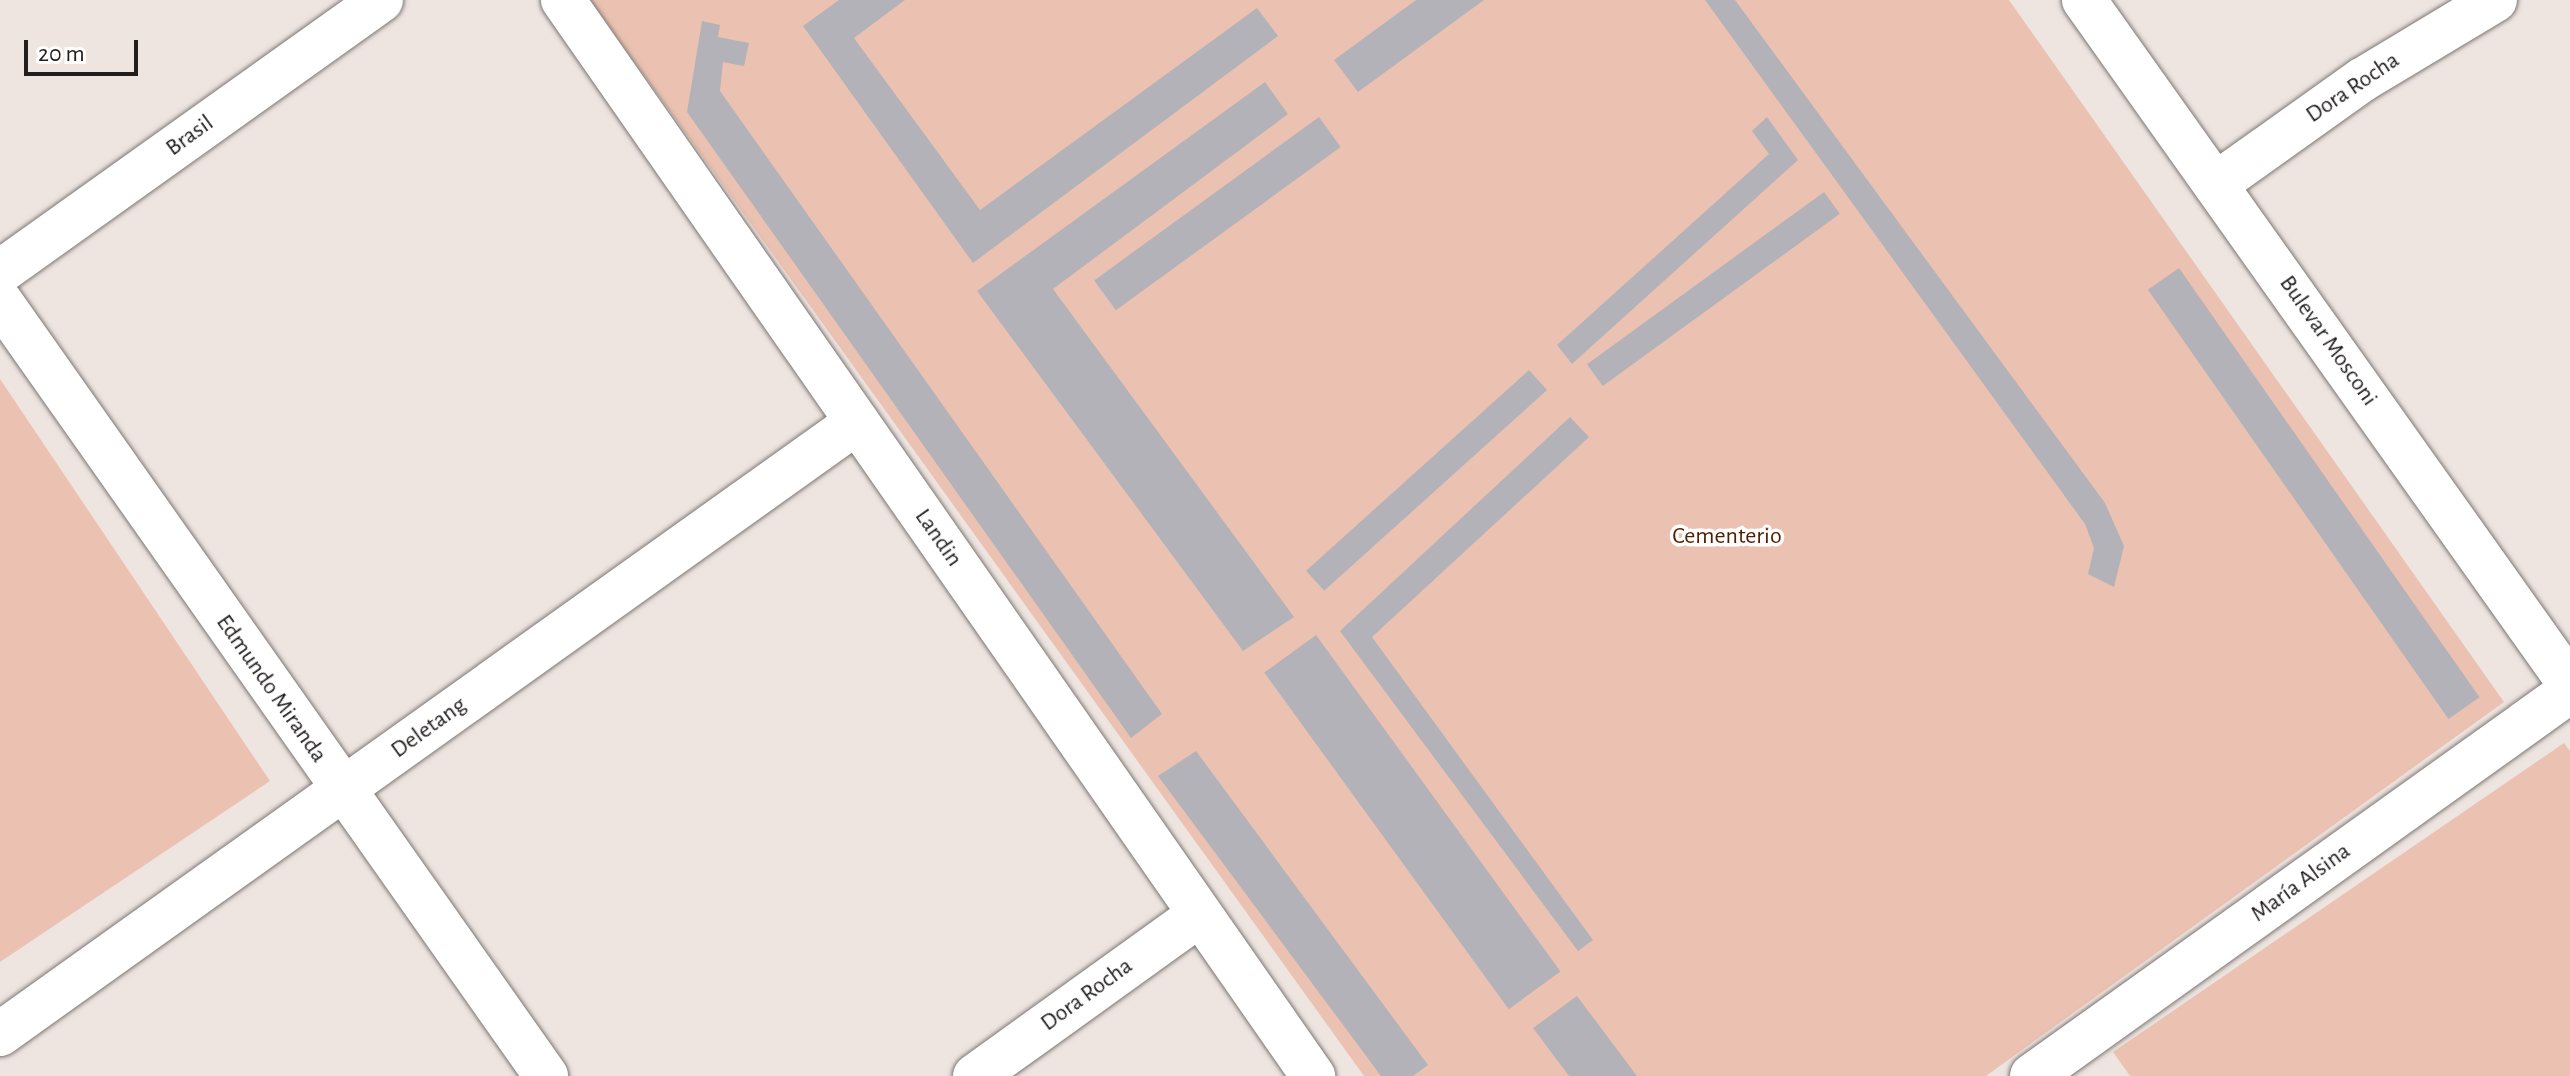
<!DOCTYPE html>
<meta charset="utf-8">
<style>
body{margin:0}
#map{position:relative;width:2570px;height:1076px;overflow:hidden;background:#eee5e1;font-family:"Alegreya Sans",sans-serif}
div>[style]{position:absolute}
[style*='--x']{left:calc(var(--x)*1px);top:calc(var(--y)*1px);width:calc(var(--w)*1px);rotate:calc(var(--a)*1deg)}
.green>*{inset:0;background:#ebc2b1}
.building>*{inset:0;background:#b4b2b9;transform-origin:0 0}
.roads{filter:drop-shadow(0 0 2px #7d7673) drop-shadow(0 0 2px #7d7673)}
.minor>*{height:44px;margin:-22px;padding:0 22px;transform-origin:22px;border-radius:22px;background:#fff}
span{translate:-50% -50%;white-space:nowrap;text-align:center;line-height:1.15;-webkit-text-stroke:7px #fff;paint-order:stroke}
.street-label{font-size:24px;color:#211e1d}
.park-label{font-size:24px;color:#521e01}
.scale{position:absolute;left:24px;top:40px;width:114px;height:36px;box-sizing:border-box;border:4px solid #211e1d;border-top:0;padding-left:10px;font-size:24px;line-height:28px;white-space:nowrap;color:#211e1d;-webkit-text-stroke:6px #fff;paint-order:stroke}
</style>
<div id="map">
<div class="green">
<div style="clip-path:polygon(590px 0,2009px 0,2504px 702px,1986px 1076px,1364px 1076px)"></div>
<div style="clip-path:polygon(0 379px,270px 781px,0 962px)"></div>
<div style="clip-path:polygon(2564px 743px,2570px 751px,2570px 1076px,2130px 1076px,2113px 1052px)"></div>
</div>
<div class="building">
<div style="clip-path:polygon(839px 0,905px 0,854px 38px,980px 210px,1257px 8px,1278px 36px,973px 263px,803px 26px)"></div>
<div style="clip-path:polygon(1416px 0,1484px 0,1358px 92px,1334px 60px)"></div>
<div style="clip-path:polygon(1705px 0,1735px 0,2105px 503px,2124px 546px,2114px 587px,2088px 574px,2094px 548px,2085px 524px)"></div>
<div style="clip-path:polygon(702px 21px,720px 25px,718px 37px,749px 43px,744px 66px,723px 62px,720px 91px,1162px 714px,1131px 738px,687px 112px)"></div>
<div style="clip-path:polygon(1265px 82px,1288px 114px,1053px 289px,1294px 617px,1243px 651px,977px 291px)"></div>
<div style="left:1319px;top:117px;width:37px;height:278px;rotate:54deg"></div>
<div style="clip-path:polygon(1767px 117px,1798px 160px,1572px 364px,1557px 345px,1769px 154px,1752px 131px)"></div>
<div style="left:1824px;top:192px;width:27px;height:293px;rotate:54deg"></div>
<div style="left:2179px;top:268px;width:524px;height:38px;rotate:55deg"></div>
<div style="left:1529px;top:370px;width:27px;height:300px;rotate:48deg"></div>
<div style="clip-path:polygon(1570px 417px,1589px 437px,1372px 637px,1593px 940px,1578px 951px,1340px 631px)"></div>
<div style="left:1316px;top:635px;width:416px;height:64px;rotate:54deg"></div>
<div style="clip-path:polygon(1196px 751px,1428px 1065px,1413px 1076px,1381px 1076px,1158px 776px)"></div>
<div style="clip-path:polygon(1577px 996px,1637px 1076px,1569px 1076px,1533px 1028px)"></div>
</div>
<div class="roads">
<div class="minor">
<div style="--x:563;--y:0;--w:1312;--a:55.12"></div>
<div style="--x:2084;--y:0;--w:839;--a:54.61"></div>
<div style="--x:2216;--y:184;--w:179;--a:-35.5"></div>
<div style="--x:2362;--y:80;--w:155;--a:-31"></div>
<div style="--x:0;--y:272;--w:468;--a:-35.5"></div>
<div style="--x:0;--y:301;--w:948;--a:54.83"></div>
<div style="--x:0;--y:1034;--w:1053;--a:-35.53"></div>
<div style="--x:975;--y:1076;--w:276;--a:-35.7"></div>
<div style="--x:2032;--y:1076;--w:662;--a:-35.59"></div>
</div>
</div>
<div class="street-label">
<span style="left:2353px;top:88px;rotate:-34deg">Dora Rocha</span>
<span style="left:190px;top:136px;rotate:-36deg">Brasil</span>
<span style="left:2328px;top:341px;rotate:55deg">Bulevar Mosconi</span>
<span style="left:938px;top:538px;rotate:55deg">Landin</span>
<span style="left:271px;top:689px;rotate:55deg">Edmundo Miranda</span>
<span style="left:429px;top:728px;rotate:-36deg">Deletang</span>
<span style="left:2301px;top:883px;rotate:-36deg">María Alsina</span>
<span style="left:1087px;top:995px;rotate:-36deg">Dora Rocha</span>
</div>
<div class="park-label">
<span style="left:1727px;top:537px">Cementerio</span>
</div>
<div class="scale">20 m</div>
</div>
